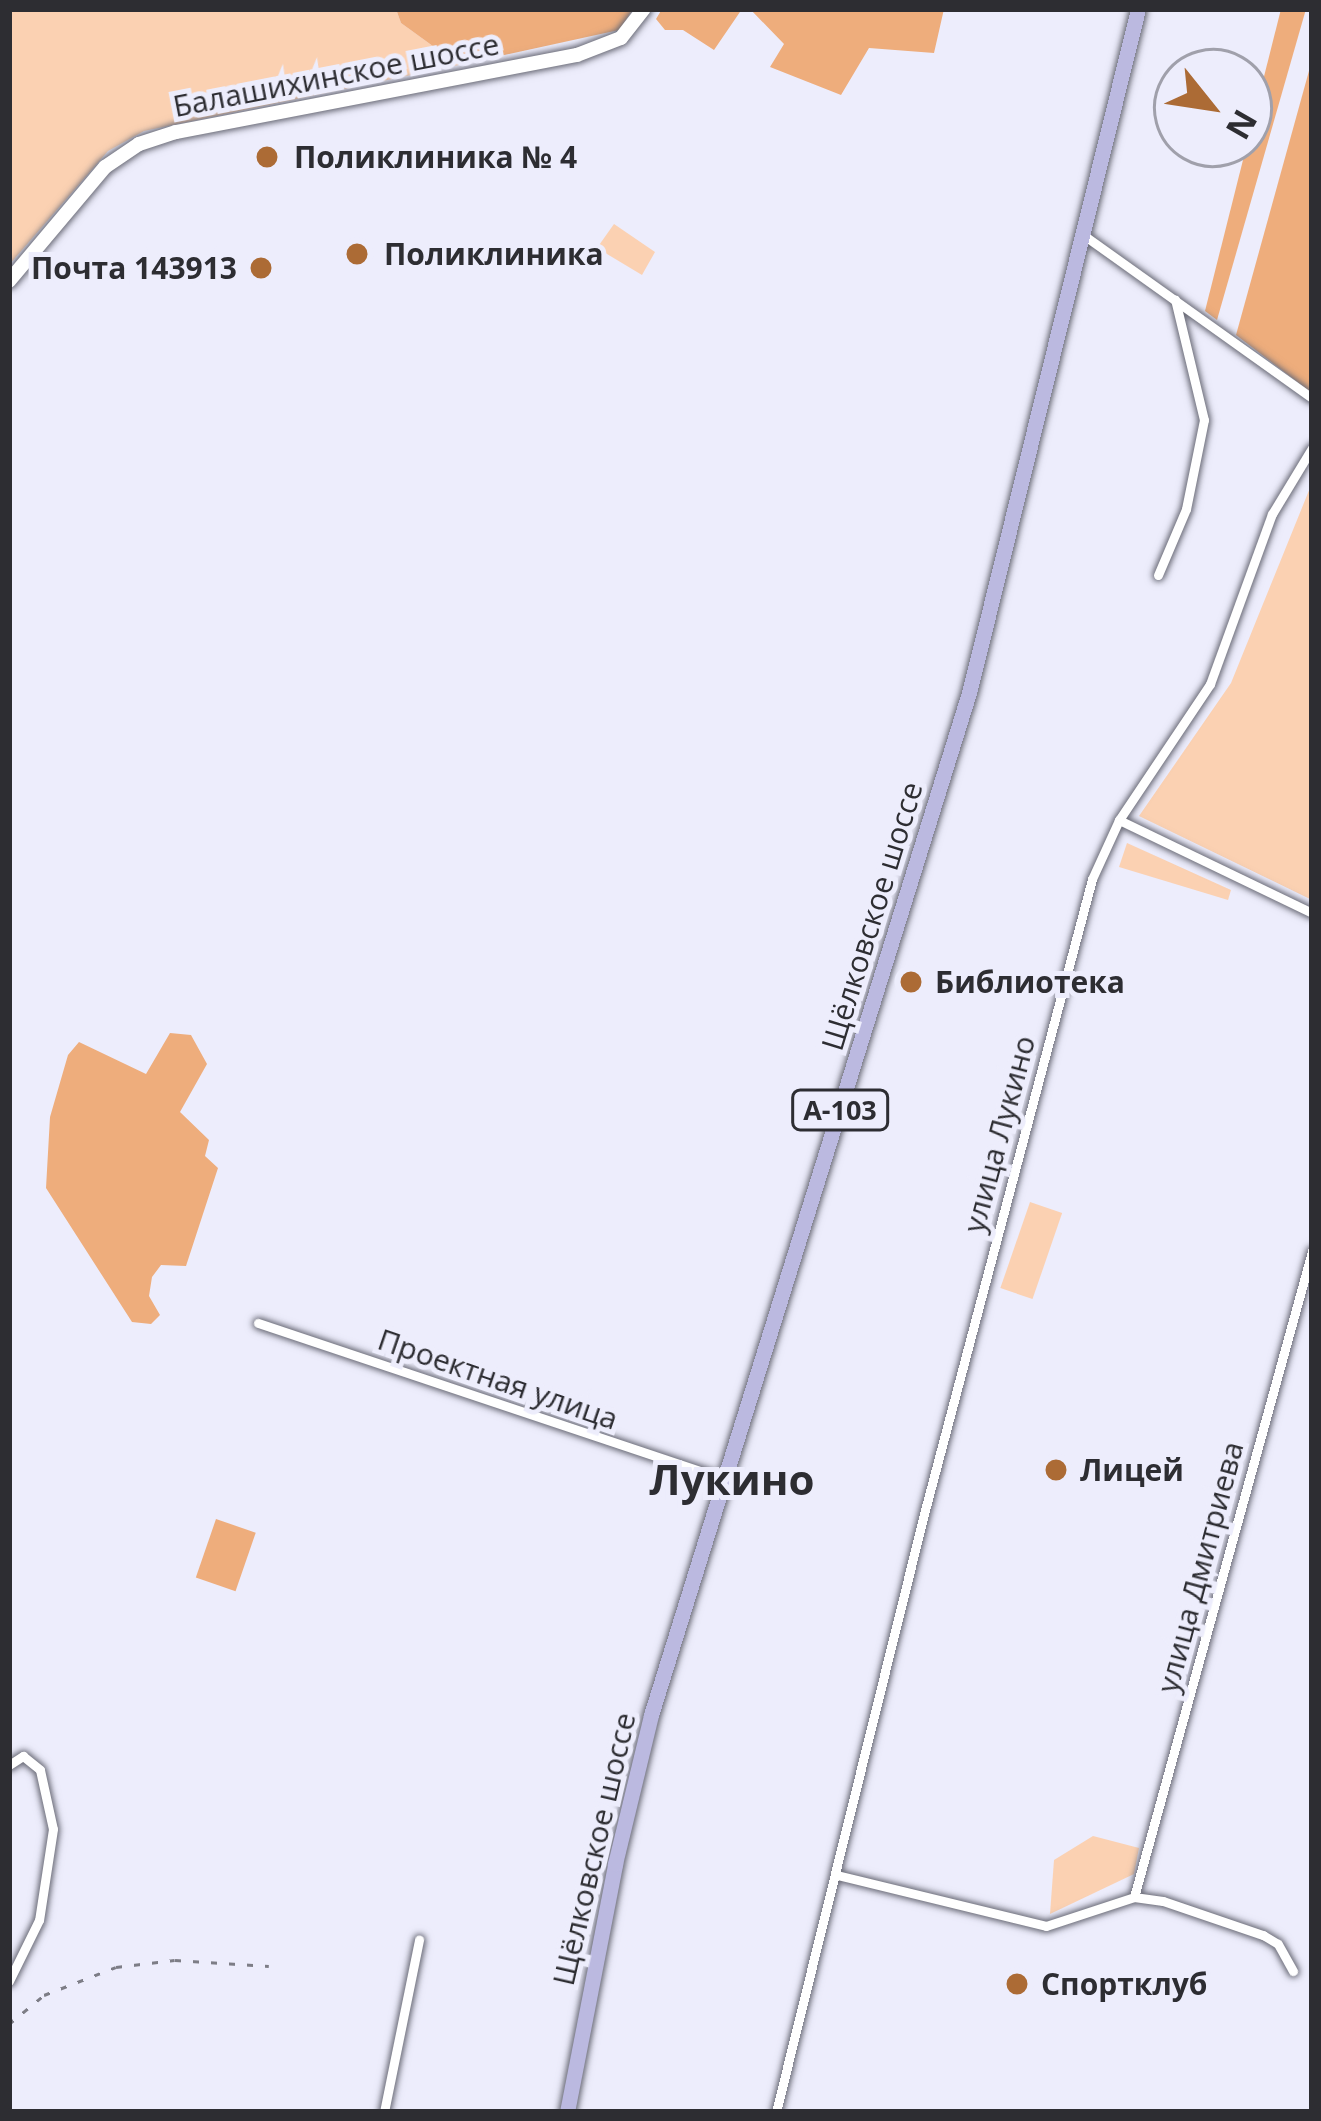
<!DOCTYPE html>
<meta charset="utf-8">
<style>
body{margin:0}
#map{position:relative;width:1321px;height:2121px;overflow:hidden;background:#ededfc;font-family:"Open Sans",sans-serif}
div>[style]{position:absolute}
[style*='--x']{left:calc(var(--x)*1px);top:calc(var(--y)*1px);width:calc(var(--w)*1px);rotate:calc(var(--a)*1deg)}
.green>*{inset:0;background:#fbd1b2;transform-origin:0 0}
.forest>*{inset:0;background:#eead7c;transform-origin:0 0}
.roads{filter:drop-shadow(0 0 3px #6a6b77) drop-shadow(0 0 3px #6a6b77)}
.street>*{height:9px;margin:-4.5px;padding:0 4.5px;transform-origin:4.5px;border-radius:4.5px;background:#fff}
.secondary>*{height:14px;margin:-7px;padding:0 7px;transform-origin:7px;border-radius:7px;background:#fff}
.primary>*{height:15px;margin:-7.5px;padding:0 7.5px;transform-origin:7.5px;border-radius:7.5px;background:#bbb9e0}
.rail>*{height:3px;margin-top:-1.5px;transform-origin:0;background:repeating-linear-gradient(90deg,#7d7d86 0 6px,transparent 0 18px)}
.dots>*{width:33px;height:33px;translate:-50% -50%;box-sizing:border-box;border:6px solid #ededfc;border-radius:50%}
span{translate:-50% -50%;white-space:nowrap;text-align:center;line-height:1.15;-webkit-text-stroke:10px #ededfc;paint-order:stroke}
.shield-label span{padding:3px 9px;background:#ededfc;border:3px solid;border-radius:9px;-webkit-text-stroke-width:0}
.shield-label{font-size:27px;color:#2d2d32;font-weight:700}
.street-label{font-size:30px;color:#2d2d32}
.poi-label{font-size:30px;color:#2d2d32;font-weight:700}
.left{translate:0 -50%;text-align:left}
.right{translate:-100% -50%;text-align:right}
.district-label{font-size:42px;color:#2d2d32;font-weight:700}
.frame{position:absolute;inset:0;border:12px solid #2d2d32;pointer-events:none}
.north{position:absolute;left:1153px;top:48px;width:120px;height:120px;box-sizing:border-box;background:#ededfc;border:3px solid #a0a0ab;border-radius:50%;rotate:120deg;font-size:33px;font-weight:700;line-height:48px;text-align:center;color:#2d2d32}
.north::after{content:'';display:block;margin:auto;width:42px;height:54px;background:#ac6b35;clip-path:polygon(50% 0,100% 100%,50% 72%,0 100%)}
</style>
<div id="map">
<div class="green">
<div style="clip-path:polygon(9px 9px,396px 9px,401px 23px,459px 65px,144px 131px,108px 151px,9px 265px)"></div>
<div style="clip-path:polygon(614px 224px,655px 252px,642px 275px,597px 248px)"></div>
<div style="clip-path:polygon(1312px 483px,1312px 900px,1139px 816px,1231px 683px)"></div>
<div style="clip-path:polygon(1127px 843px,1231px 890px,1228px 900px,1119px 867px)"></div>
<div style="left:1030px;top:1202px;width:34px;height:91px;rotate:19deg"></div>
<div style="clip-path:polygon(1093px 1836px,1139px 1848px,1134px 1874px,1050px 1914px,1054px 1860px)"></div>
</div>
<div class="forest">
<div style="clip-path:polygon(396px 9px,633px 9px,619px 30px,459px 65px,401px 23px)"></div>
<div style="clip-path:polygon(662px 9px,742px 9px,714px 50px,683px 30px,665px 30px,656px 19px)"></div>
<div style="clip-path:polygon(750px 9px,944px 9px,934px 53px,869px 48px,841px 95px,770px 67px,784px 44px)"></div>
<div style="clip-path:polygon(1281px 9px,1306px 9px,1217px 320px,1205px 311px)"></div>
<div style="clip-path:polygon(1312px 60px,1312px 393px,1236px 335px)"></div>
<div style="clip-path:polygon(170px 1033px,191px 1035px,207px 1064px,180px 1112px,209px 1140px,205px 1156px,218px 1168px,186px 1266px,161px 1265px,152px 1277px,149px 1296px,160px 1315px,151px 1324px,132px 1322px,46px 1188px,50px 1117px,68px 1055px,79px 1042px,146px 1074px)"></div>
<div style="left:216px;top:1519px;width:42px;height:62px;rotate:19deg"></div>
</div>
<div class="roads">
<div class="street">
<div style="--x:1082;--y:234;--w:282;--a:35.5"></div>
<div style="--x:1158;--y:575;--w:72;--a:-67"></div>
<div style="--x:1186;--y:509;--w:91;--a:-78.6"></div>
<div style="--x:1204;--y:420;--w:124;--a:-103.5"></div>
<div style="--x:1119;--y:820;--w:214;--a:25.7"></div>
<div style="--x:258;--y:1323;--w:490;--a:18.5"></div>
<div style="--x:9;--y:1765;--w:17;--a:-33"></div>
<div style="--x:23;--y:1756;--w:22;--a:39"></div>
<div style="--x:40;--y:1770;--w:60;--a:77.6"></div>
<div style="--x:53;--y:1829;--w:92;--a:98.7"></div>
<div style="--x:39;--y:1920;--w:68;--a:116.2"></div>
<div style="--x:837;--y:1875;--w:215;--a:13.7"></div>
<div style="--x:1046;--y:1926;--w:93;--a:-18.2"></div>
<div style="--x:1134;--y:1897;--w:29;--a:8"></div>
<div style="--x:1163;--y:1901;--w:106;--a:18.8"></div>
<div style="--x:1263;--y:1935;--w:17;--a:31"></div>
<div style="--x:1278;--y:1944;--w:31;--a:61"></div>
<div style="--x:1134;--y:1897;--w:670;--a:-74.59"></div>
<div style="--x:384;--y:2112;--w:176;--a:-78.5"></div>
<div style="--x:776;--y:2112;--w:616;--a:-76.1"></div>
<div style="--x:924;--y:1514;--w:657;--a:-75.18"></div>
<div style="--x:1092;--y:879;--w:65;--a:-65.4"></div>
<div style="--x:1119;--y:820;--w:164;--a:-56.2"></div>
<div style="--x:1210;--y:684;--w:181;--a:-70"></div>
<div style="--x:1272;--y:514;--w:77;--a:-58.8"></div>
</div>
<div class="secondary">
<div style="--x:9;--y:281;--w:149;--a:-49.9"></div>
<div style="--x:105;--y:167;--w:41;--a:-34.1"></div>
<div style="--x:139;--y:144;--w:39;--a:-18"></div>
<div style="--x:176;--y:132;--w:408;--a:-10.9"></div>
<div style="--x:577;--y:55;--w:47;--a:-21.1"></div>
<div style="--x:621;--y:38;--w:37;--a:-52"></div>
</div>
<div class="primary">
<div style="--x:567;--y:2112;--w:253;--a:-79"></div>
<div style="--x:615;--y:1864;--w:153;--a:-76.4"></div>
<div style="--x:651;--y:1715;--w:1070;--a:-72.72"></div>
<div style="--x:969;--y:693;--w:705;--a:-76.12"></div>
</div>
</div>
<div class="rail">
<div style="--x:9;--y:2024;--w:45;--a:-39.6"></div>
<div style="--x:44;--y:1995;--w:77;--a:-21.3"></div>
<div style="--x:116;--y:1967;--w:59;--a:-6.8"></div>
<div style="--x:175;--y:1960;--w:94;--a:3.7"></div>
</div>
<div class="dots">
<div style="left:267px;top:157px;background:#ac6b35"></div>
<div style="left:357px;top:254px;background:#ac6b35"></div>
<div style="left:261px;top:268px;background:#ac6b35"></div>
<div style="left:911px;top:982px;background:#ac6b35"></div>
<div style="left:1056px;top:1470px;background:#ac6b35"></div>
<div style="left:1017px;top:1984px;background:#ac6b35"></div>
</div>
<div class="shield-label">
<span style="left:840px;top:1110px">А-103</span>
</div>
<div class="street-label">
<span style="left:336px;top:75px;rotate:-11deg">Балашихинское шоссе</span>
<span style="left:872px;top:916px;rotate:-73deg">Щёлковское шоссе</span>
<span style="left:999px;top:1134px;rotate:-75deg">улица Лукино</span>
<span style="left:498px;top:1379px;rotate:19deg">Проектная улица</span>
<span style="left:1200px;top:1567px;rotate:-75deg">улица Дмитриева</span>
<span style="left:594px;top:1849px;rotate:-77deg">Щёлковское шоссе</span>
</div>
<div class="poi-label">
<span class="left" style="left:294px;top:157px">Поликлиника № 4</span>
<span class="left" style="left:384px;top:254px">Поликлиника</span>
<span class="right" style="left:237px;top:268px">Почта 143913</span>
<span class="left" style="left:935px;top:982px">Библиотека</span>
<span class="left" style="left:1080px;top:1470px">Лицей</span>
<span class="left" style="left:1041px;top:1984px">Спортклуб</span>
</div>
<div class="district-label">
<span style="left:732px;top:1479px">Лукино</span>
</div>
<div class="frame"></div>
<div class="north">N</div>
</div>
